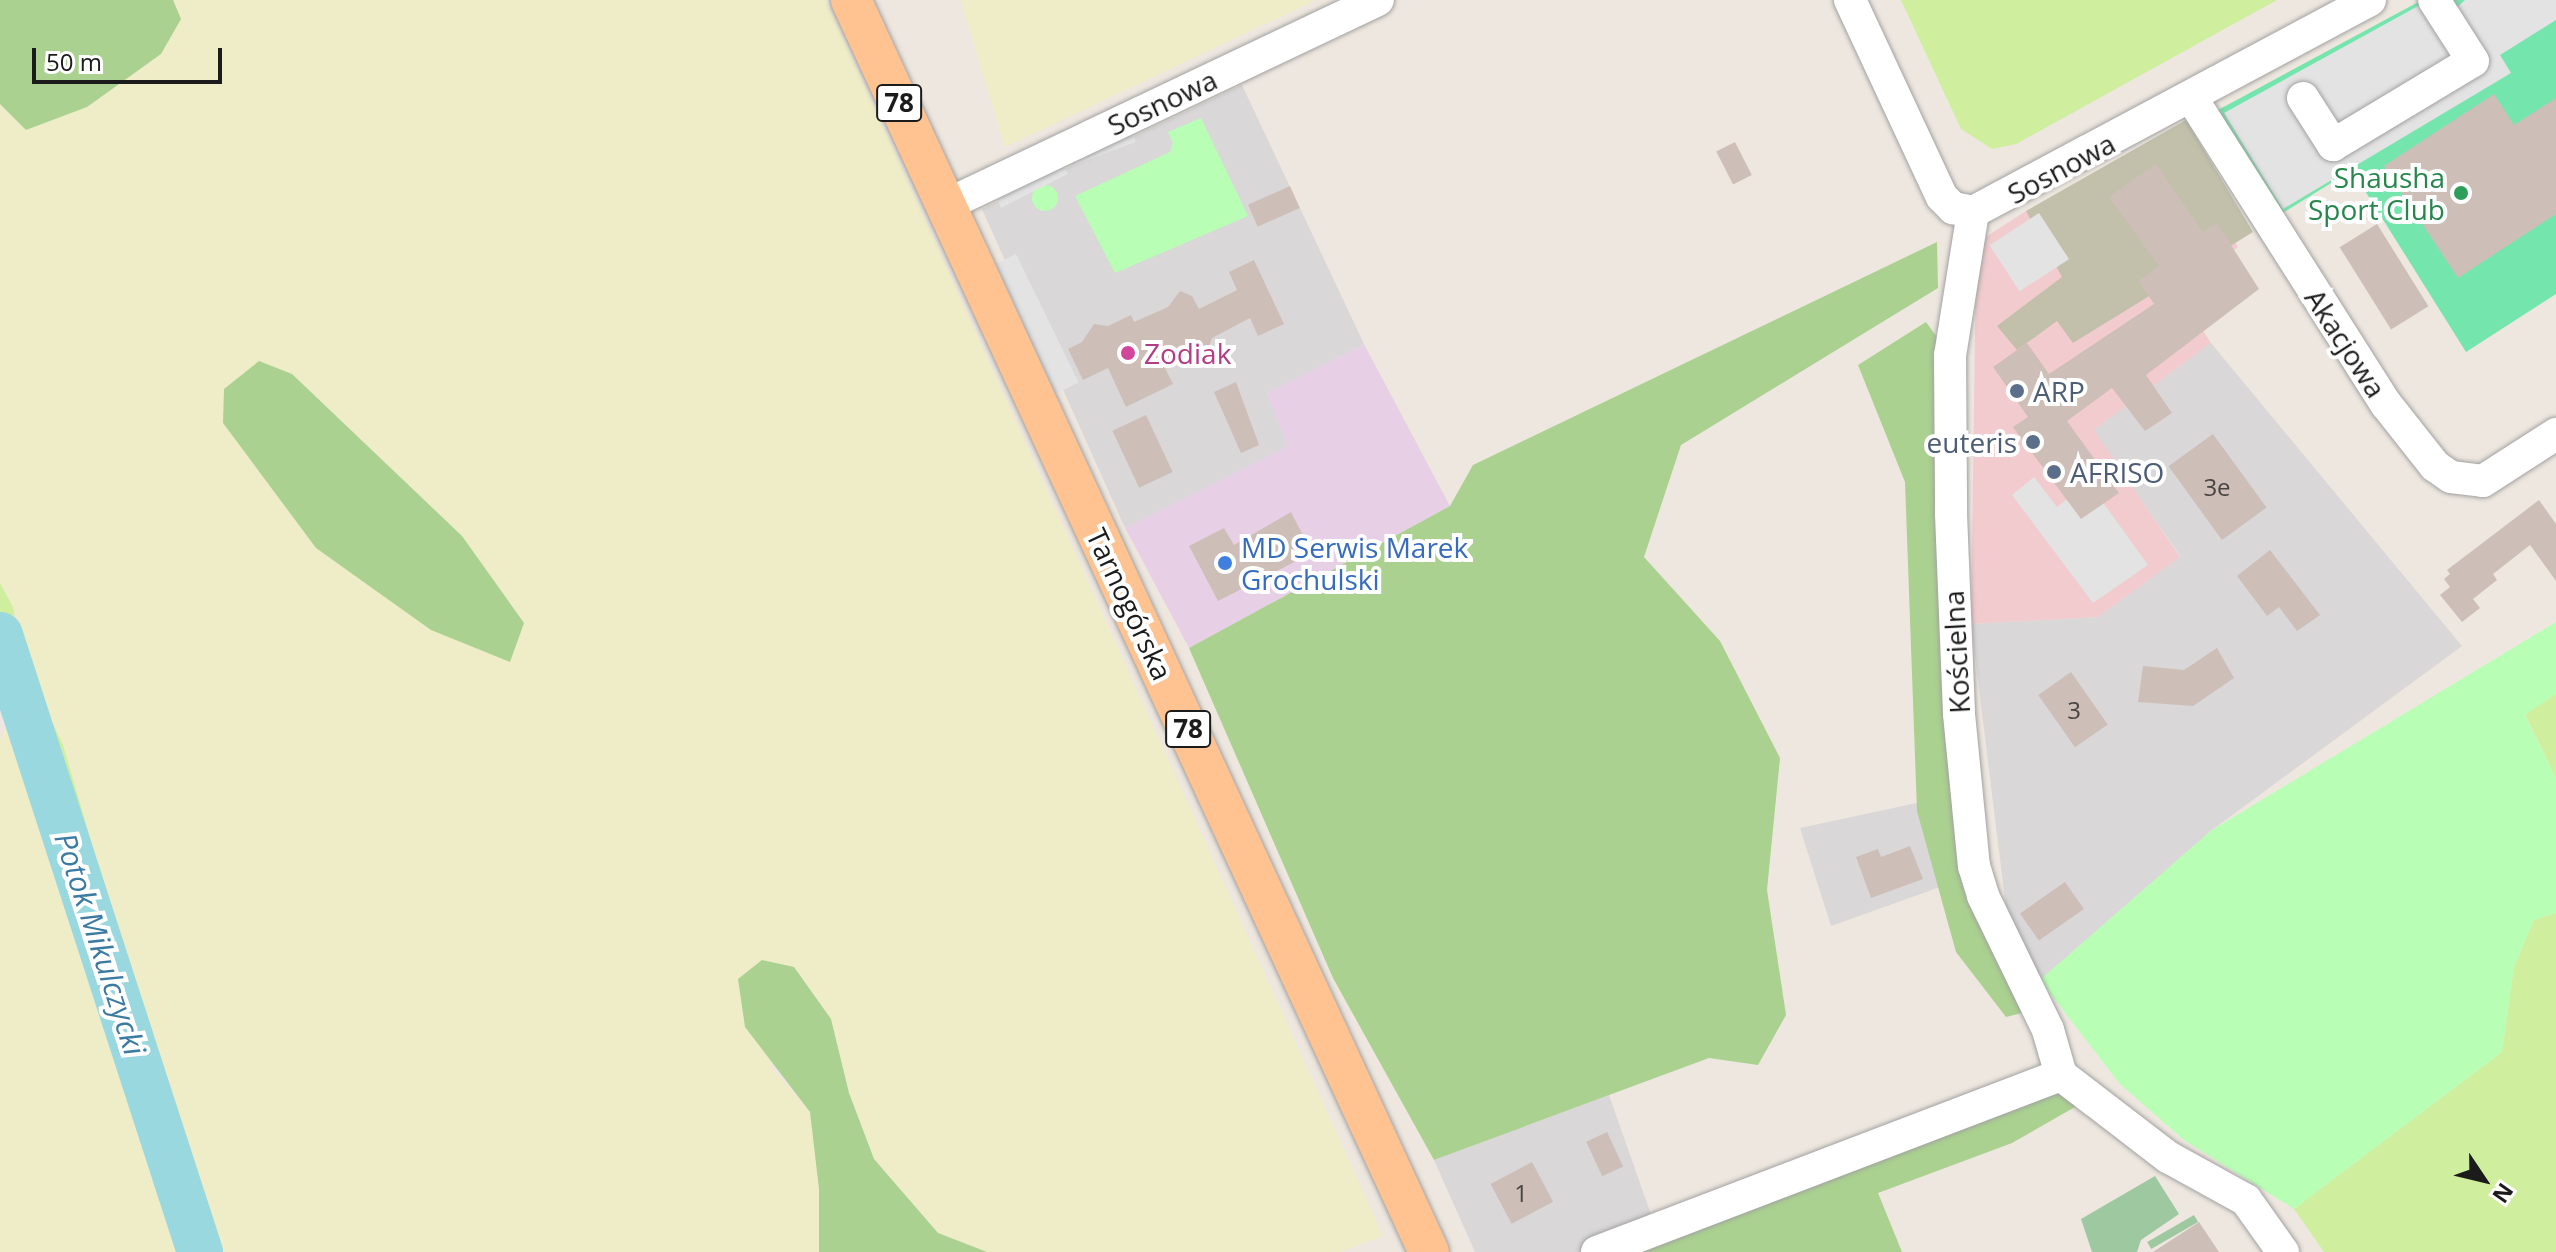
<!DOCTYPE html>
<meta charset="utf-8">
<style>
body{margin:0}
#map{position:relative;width:2556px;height:1252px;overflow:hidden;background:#eee7df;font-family:"Open Sans",sans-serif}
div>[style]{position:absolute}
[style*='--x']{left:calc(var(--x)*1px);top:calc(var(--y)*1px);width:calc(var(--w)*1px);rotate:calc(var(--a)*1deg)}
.residential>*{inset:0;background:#d9d7d7}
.commercial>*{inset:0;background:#f1cbce}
.industrial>*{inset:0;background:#e7d0e6}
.construction>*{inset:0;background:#c2c0aa}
.farmland>*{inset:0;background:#efedc7}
.grass>*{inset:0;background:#cfee9e}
.forest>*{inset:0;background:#aad18f}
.cemetery>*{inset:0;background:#9ec89f;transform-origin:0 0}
.park>*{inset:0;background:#b8feb5}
.round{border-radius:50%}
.pitch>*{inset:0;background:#74e5ac}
.parking>*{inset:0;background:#e3e3e3;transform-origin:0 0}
.river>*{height:46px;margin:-23px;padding:0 23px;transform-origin:23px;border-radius:23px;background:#9ad8e0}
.building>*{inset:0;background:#cdbfb8;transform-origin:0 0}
.roads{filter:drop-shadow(0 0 2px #a2a2a2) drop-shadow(0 0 2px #a2a2a2)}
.minor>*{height:32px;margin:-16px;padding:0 16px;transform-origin:16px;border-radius:16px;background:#fff}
.major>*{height:40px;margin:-20px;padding:0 20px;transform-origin:20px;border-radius:20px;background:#ffc392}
.dots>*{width:22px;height:22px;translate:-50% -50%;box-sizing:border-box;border:4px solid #fff;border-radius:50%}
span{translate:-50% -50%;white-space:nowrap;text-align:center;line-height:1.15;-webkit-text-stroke:8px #fff;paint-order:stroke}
.number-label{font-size:24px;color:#484442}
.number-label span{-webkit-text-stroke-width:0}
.shield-label span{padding:2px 6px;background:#fff;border:2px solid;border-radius:6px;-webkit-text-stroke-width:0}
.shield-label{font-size:26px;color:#1b1b1b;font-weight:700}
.street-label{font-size:28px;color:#1b1b1b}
.leisure-label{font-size:28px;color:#27864d}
.right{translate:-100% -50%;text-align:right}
.hotel-label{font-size:28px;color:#b23c85}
.left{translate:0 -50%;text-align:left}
.service-label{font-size:28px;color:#4e5e75}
.shop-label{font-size:28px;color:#366cbe}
.water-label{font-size:30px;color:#3b7aa1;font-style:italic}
.north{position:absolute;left:2444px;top:1140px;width:80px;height:80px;-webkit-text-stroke:6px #fff;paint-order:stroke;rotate:125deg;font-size:22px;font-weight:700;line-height:32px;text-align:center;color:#1b1b1b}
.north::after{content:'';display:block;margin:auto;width:28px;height:36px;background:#1b1b1b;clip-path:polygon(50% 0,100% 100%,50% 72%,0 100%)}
.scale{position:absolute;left:32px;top:48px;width:190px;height:36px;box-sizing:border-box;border:4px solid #1b1b1b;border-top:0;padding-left:10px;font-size:24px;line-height:28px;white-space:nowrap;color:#1b1b1b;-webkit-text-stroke:6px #fff;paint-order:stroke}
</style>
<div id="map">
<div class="residential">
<div style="clip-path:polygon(1242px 85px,1364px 344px,1267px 393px,1289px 446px,1125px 528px,982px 209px)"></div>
<div style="clip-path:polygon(2211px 343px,2462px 646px,2212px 830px,2040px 980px,2008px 924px,1971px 624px,2098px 617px,2180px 556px,2093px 430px)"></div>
<div style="clip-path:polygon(1954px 795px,1968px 877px,1831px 926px,1800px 828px)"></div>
<div style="clip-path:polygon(1609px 1095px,1660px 1240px,1629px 1252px,1475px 1252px,1434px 1160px)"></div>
</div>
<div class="commercial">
<div style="clip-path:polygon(2177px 136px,2238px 247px,2178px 292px,2211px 343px,2094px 430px,2180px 557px,2098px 617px,1971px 624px,1976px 261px,1984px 238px,2026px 211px)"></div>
</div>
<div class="industrial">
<div style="clip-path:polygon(1364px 344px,1450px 506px,1189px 648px,1125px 528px,1288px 446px,1267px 393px)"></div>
</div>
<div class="construction">
<div style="clip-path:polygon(2186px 120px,2253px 232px,2073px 343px,2057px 321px,2017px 350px,1997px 326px,2062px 277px,2026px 211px)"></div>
</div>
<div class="farmland">
<div style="clip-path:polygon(evenodd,173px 0,826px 0,1383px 1236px,1340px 1252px,987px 1252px,938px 1233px,874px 1159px,849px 1093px,831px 1019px,794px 967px,771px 1067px,810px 1112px,819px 1189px,819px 1252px,223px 1252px,203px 1225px,63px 745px,23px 663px,13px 607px,0 583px,0 104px,26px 130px,181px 19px,173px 0,292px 374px,461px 536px,524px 623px,292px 374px)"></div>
<div style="clip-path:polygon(961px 0,1316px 0,1005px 147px)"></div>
<div style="clip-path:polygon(12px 712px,72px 910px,180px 1252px,0 1252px,0 739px)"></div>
</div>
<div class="grass">
<div style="clip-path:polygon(1901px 0,2277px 0,2016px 144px,1992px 149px,1961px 129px)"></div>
<div style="clip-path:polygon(0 583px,13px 607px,23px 663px,63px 745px,203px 1224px,223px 1252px,180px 1252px,12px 712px,0 700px)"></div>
<div style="clip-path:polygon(2556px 694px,2556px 778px,2525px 714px)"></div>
<div style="clip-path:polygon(2556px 913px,2556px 1252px,2324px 1252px,2294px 1209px,2502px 1052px,2514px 967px,2534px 920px)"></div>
</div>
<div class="forest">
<div style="clip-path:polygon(0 0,173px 0,181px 19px,161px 54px,87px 107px,26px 130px,0 104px)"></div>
<div style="clip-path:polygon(1937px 242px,1938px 288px,1681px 445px,1644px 557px,1720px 641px,1780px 758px,1767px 890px,1786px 1015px,1758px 1065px,1709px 1058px,1434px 1160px,1333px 978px,1189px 648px,1450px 506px,1473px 465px)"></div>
<div style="clip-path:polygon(1926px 322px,1950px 355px,1974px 866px,2038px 1009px,2006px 1017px,1956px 952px,1917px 811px,1905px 482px,1858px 365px)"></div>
<div style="clip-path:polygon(259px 361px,292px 374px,462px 536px,524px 623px,510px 662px,431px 630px,316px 548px,223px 423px,224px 389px)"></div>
<div style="clip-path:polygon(762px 960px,794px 967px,831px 1019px,849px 1093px,874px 1159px,938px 1233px,987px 1252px,819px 1252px,819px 1189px,810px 1112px,745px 1027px,738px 979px)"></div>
<div style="clip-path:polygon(2057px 1082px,2082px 1103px,2012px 1143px,1878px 1193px,1902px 1252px,1628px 1252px)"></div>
</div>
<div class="cemetery">
<div style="clip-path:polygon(2155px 1176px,2179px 1214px,2141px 1240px,2137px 1252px,2092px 1252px,2081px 1219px)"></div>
<div style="left:2194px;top:1215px;width:8px;height:54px;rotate:60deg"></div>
</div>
<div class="park">
<div style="clip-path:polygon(1201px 118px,1248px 216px,1115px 273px,1075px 196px,1170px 152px,1173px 143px,1168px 132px)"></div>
<div class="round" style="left:1032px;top:185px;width:26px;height:26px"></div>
<div style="clip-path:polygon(2556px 622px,2556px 694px,2525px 715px,2556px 778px,2556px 913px,2534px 920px,2514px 967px,2502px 1052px,2294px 1209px,2184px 1140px,2119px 1083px,2040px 980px,2212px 830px)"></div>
</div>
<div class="pitch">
<div style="clip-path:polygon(2422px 0,2556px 0,2556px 294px,2466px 352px,2352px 170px,2278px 216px,2218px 110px)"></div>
</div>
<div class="parking">
<div style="clip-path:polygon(2429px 0,2456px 8px,2465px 0,2556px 0,2556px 20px,2500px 55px,2511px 73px,2283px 209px,2224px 113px)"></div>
<div style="left:1129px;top:124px;width:19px;height:67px;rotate:69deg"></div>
<div style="left:1059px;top:156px;width:20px;height:75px;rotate:63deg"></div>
<div style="left:2039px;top:213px;width:55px;height:59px;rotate:57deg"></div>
<div style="left:1016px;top:254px;width:143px;height:32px;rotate:64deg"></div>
<div style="clip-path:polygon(2034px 477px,2057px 507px,2089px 483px,2148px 565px,2093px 603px,2012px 495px)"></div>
</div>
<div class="river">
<div style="--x:0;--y:635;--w:649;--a:72.04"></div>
</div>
<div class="building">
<div style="clip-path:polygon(2494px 94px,2514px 125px,2556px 98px,2556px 214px,2458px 278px,2384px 166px)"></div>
<div style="left:1735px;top:142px;width:37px;height:21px;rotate:63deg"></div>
<div style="clip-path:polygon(2156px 164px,2203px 232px,2217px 223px,2259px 289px,2146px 375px,2172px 413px,2145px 431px,2112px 388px,2067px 421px,2119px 493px,2081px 519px,2013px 427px,2028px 417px,1993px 367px,2027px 343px,2049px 374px,2154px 304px,2139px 281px,2159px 266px,2109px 197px)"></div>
<div style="left:1290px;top:186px;width:24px;height:46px;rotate:66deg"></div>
<div style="left:2377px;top:224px;width:97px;height:44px;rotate:58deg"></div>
<div style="clip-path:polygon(1254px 260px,1284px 324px,1258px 336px,1250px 318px,1212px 338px,1209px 347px,1199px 344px,1162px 362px,1173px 384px,1126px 407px,1108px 368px,1083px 380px,1068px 349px,1082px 342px,1094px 324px,1108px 326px,1131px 315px,1134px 322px,1168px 307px,1180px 291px,1192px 296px,1199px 309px,1237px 290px,1229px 272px)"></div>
<div style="clip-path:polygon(1236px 382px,1259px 445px,1241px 453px,1214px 392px)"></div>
<div style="left:1146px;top:415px;width:63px;height:37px;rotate:65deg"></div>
<div style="left:2213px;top:434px;width:91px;height:55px;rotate:54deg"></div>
<div style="clip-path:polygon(2539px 500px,2556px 524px,2556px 581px,2530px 545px,2493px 574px,2497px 580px,2473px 599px,2480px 608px,2462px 622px,2440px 595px,2450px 587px,2444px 579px,2450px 574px,2447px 570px)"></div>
<div style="clip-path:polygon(1291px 512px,1312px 553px,1218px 601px,1189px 546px,1224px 528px,1234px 545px)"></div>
<div style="clip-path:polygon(2270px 550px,2320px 615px,2297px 631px,2279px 607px,2267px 616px,2237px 576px)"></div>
<div style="clip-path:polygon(2217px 648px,2234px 678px,2193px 706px,2138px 702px,2143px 666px,2184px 670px)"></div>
<div style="left:2071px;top:672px;width:64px;height:40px;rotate:55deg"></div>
<div style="clip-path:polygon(1910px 846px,1923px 879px,1871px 898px,1856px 857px,1878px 849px,1881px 857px)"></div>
<div style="left:2065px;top:882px;width:33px;height:55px;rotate:55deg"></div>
<div style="left:1607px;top:1132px;width:38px;height:23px;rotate:65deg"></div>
<div style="left:1532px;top:1162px;width:45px;height:47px;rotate:62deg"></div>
<div style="clip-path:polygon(2199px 1222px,2219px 1252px,2153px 1252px)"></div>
</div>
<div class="roads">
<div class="minor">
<div style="--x:1850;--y:0;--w:217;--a:65"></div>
<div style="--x:1942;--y:197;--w:16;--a:45"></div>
<div style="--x:1953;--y:208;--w:20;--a:11"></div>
<div style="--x:1973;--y:212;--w:450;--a:-28.1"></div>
<div style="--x:2191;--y:97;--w:364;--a:57.6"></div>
<div style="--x:2386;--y:404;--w:79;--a:51.7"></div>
<div style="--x:2435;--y:466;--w:19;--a:35"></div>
<div style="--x:2451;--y:477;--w:32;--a:7"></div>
<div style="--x:2483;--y:481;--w:87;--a:-32.8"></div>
<div style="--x:2303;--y:98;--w:56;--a:57.4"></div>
<div style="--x:2333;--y:145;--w:163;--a:-31"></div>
<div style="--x:2473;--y:61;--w:72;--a:-122.6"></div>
<div style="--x:946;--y:205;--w:478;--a:-25.4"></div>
<div style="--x:1973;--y:212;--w:145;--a:99.1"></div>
<div style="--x:1950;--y:355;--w:159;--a:89.6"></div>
<div style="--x:1951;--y:514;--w:200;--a:87.7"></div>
<div style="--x:1959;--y:714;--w:153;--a:84.4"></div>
<div style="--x:1974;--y:866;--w:31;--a:73"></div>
<div style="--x:1983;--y:896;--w:149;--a:64.1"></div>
<div style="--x:2048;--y:1030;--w:47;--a:73.9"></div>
<div style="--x:2061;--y:1075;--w:135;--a:37.5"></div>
<div style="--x:2168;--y:1157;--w:89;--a:28.9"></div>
<div style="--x:2246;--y:1200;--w:64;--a:54.6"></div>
<div style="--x:1597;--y:1252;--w:497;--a:-20.9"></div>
</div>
<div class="major">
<div style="--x:851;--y:0;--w:1379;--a:65.22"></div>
</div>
</div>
<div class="dots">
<div style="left:2461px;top:193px;background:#2e9e5b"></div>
<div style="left:1128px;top:353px;background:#d1479c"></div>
<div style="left:2017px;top:391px;background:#5c6f8a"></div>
<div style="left:2033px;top:442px;background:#5c6f8a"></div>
<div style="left:2054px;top:472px;background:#5c6f8a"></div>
<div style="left:1225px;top:563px;background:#3f7fe0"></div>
</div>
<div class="number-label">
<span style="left:2217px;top:487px">3e</span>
<span style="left:2074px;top:710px">3</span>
<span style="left:1521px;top:1193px">1</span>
</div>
<div class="shield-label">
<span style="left:899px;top:103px">78</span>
<span style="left:1188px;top:729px">78</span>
</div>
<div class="street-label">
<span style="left:1162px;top:102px;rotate:-25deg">Sosnowa</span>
<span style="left:2061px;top:168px;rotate:-28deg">Sosnowa</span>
<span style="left:2346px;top:343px;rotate:57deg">Akacjowa</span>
<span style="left:1130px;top:604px;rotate:65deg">Tarnogórska</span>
<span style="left:1956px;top:652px;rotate:-93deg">Kościelna</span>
</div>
<div class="leisure-label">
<span class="right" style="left:2445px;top:193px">Shausha<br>Sport Club</span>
</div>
<div class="hotel-label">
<span class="left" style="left:1144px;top:353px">Zodiak</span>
</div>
<div class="service-label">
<span class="left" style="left:2033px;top:391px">ARP</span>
<span class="right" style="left:2017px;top:442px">euteris</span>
<span class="left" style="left:2070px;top:472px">AFRISO</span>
</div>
<div class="shop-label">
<span class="left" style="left:1241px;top:563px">MD Serwis Marek<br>Grochulski</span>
</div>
<div class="water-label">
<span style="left:100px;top:944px;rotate:72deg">Potok Mikulczycki</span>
</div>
<div class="north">N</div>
<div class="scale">50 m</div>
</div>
